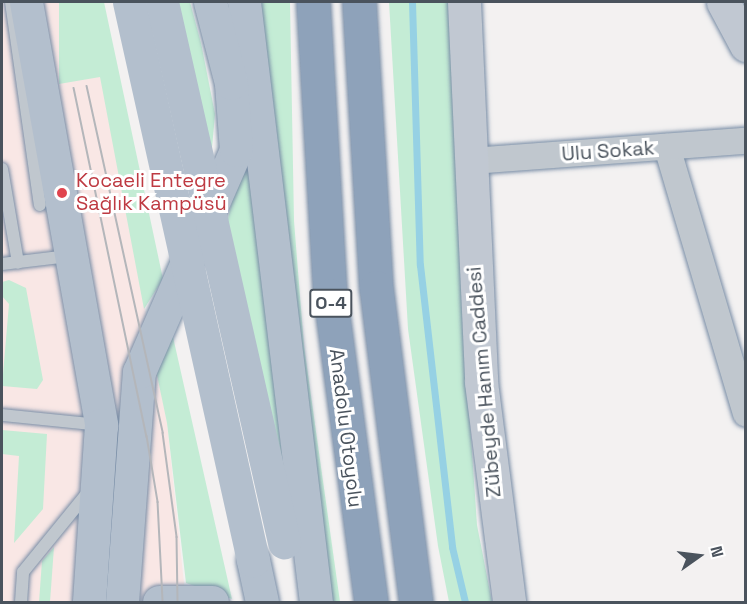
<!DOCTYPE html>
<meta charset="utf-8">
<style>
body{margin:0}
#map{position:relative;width:747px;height:604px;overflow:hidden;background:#f3f1f1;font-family:"Space Grotesk",sans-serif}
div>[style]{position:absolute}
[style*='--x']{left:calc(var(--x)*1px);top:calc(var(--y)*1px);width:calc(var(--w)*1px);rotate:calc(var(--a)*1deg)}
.medical>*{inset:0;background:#f9e7e5}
.green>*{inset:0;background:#c4ecd5}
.stream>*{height:7px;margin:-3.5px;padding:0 3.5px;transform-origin:3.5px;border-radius:3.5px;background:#96d1e4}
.roads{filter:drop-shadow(0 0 2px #798da6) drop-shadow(0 0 2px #798da6)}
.lane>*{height:12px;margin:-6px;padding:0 6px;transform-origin:6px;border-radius:6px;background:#c0c7ce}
.street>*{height:26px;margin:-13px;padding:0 13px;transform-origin:13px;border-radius:13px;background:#c0c7ce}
.secondary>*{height:33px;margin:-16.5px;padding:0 16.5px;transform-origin:16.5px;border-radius:16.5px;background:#c1c8d2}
.primary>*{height:33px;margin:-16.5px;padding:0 16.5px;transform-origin:16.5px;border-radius:16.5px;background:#b3bfcd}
.highway>*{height:33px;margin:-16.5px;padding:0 16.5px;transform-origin:16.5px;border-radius:16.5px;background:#8ea2ba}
.tram>*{height:1.5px;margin:-0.75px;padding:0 0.75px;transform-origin:0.75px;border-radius:0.75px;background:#b4b6ba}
.primary-bridge>*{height:33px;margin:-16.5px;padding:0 16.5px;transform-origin:16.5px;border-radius:16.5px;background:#b3bfcd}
.dots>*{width:16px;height:16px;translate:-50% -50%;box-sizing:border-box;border:3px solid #fff;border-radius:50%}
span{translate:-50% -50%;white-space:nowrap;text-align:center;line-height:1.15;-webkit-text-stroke:6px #fff;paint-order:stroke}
.shield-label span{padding:2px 4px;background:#fff;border:2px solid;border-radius:4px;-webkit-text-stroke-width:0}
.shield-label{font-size:18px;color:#4a535d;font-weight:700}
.street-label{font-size:20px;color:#4a535d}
.health-label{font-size:20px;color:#be3a42}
.left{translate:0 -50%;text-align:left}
.frame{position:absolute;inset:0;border:3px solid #4a535d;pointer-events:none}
.north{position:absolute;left:669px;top:526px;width:60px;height:60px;-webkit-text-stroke:4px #fff;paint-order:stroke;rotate:76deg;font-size:16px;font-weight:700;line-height:24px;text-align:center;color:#4a535d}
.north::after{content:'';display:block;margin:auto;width:21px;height:27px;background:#4a535d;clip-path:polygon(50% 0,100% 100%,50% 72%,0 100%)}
</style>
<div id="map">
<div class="medical">
<div style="clip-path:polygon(2px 2px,86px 2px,167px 423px,186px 602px,2px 602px)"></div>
</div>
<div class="green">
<div style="clip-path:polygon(59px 2px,104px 2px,163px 279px,144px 309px,100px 77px,59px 84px)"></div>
<div style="clip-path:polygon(175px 2px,190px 2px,201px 43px,215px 114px,211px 159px)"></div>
<div style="clip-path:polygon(216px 2px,232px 2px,286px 491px,224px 235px,243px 156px)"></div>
<div style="clip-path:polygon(254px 2px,290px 2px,294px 221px,304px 346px,340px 602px,323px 602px)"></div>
<div style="clip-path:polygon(389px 2px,450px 2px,464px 335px,477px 525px,492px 602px,449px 602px,438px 546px,408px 329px)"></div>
<div style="clip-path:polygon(9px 280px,26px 288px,43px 380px,37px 389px,2px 386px,9px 304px,2px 296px,2px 282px)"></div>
<div style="clip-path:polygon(171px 328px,232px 599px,186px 583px,167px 423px,153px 356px)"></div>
<div style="clip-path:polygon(2px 430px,47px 434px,43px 509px,14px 543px,19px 456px,2px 454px)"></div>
<div style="clip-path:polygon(54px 547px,50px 602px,39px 602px,42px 561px)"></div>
</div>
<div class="stream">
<div style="--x:412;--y:2;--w:263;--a:88.3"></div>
<div style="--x:420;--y:265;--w:284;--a:83.5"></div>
<div style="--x:452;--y:547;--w:57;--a:76.7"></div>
</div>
<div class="roads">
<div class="lane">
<div style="--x:11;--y:2;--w:205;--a:81.9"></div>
<div style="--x:2;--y:169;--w:95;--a:80.3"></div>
<div style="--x:2;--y:264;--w:67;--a:-6.8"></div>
<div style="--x:2;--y:415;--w:99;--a:5.8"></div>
<div style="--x:21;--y:602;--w:30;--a:-86"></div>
<div style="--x:23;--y:572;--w:104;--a:-50.8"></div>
</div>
<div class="street">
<div style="--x:667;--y:147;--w:278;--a:73.5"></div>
<div style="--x:471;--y:161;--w:276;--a:-4.2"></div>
</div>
<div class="secondary">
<div style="--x:464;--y:2;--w:380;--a:87.4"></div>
<div style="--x:481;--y:382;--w:222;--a:82.7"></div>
<div style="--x:723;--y:2;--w:49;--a:61.9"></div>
</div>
<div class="primary">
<div style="--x:26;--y:2;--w:430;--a:79.9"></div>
<div style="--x:101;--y:425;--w:177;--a:93.9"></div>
<div style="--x:244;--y:2;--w:604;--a:83.16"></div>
<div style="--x:253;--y:560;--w:43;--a:77.9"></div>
<div style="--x:122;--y:602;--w:231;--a:-85.8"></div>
<div style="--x:139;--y:372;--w:242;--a:-66.4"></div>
<div style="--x:236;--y:150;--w:67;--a:-94.3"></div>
<div style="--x:231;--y:83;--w:84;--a:-104.5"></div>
<div style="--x:159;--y:602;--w:53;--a:0"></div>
</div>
<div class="highway">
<div style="--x:313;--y:2;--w:293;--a:86.7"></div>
<div style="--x:330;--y:295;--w:310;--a:82.4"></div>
<div style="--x:359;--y:2;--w:286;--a:86.6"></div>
<div style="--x:376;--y:287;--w:318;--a:82.8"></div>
</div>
</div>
<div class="tram">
<div style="--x:87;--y:86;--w:355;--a:77.6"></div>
<div style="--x:163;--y:433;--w:105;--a:82.3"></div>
<div style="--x:177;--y:537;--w:65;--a:89.1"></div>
<div style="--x:74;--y:88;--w:356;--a:78.2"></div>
<div style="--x:147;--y:436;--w:67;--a:80.5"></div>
<div style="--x:158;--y:502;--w:100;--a:87.1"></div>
</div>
<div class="primary-bridge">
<div style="--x:129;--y:2;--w:572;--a:77.47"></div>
<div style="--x:162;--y:2;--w:554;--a:77.27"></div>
</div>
<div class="dots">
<div style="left:62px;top:193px;background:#e0444e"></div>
</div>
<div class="shield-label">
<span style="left:331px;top:303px">O-4</span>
</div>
<div class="street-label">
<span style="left:608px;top:151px;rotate:-4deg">Ulu Sokak</span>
<span style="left:484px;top:382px;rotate:-95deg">Zübeyde Hanım Caddesi</span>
<span style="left:346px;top:428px;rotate:83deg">Anadolu Otoyolu</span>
</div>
<div class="health-label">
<span class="left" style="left:76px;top:192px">Kocaeli Entegre<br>Sağlık Kampüsü</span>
</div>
<div class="frame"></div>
<div class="north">N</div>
</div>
